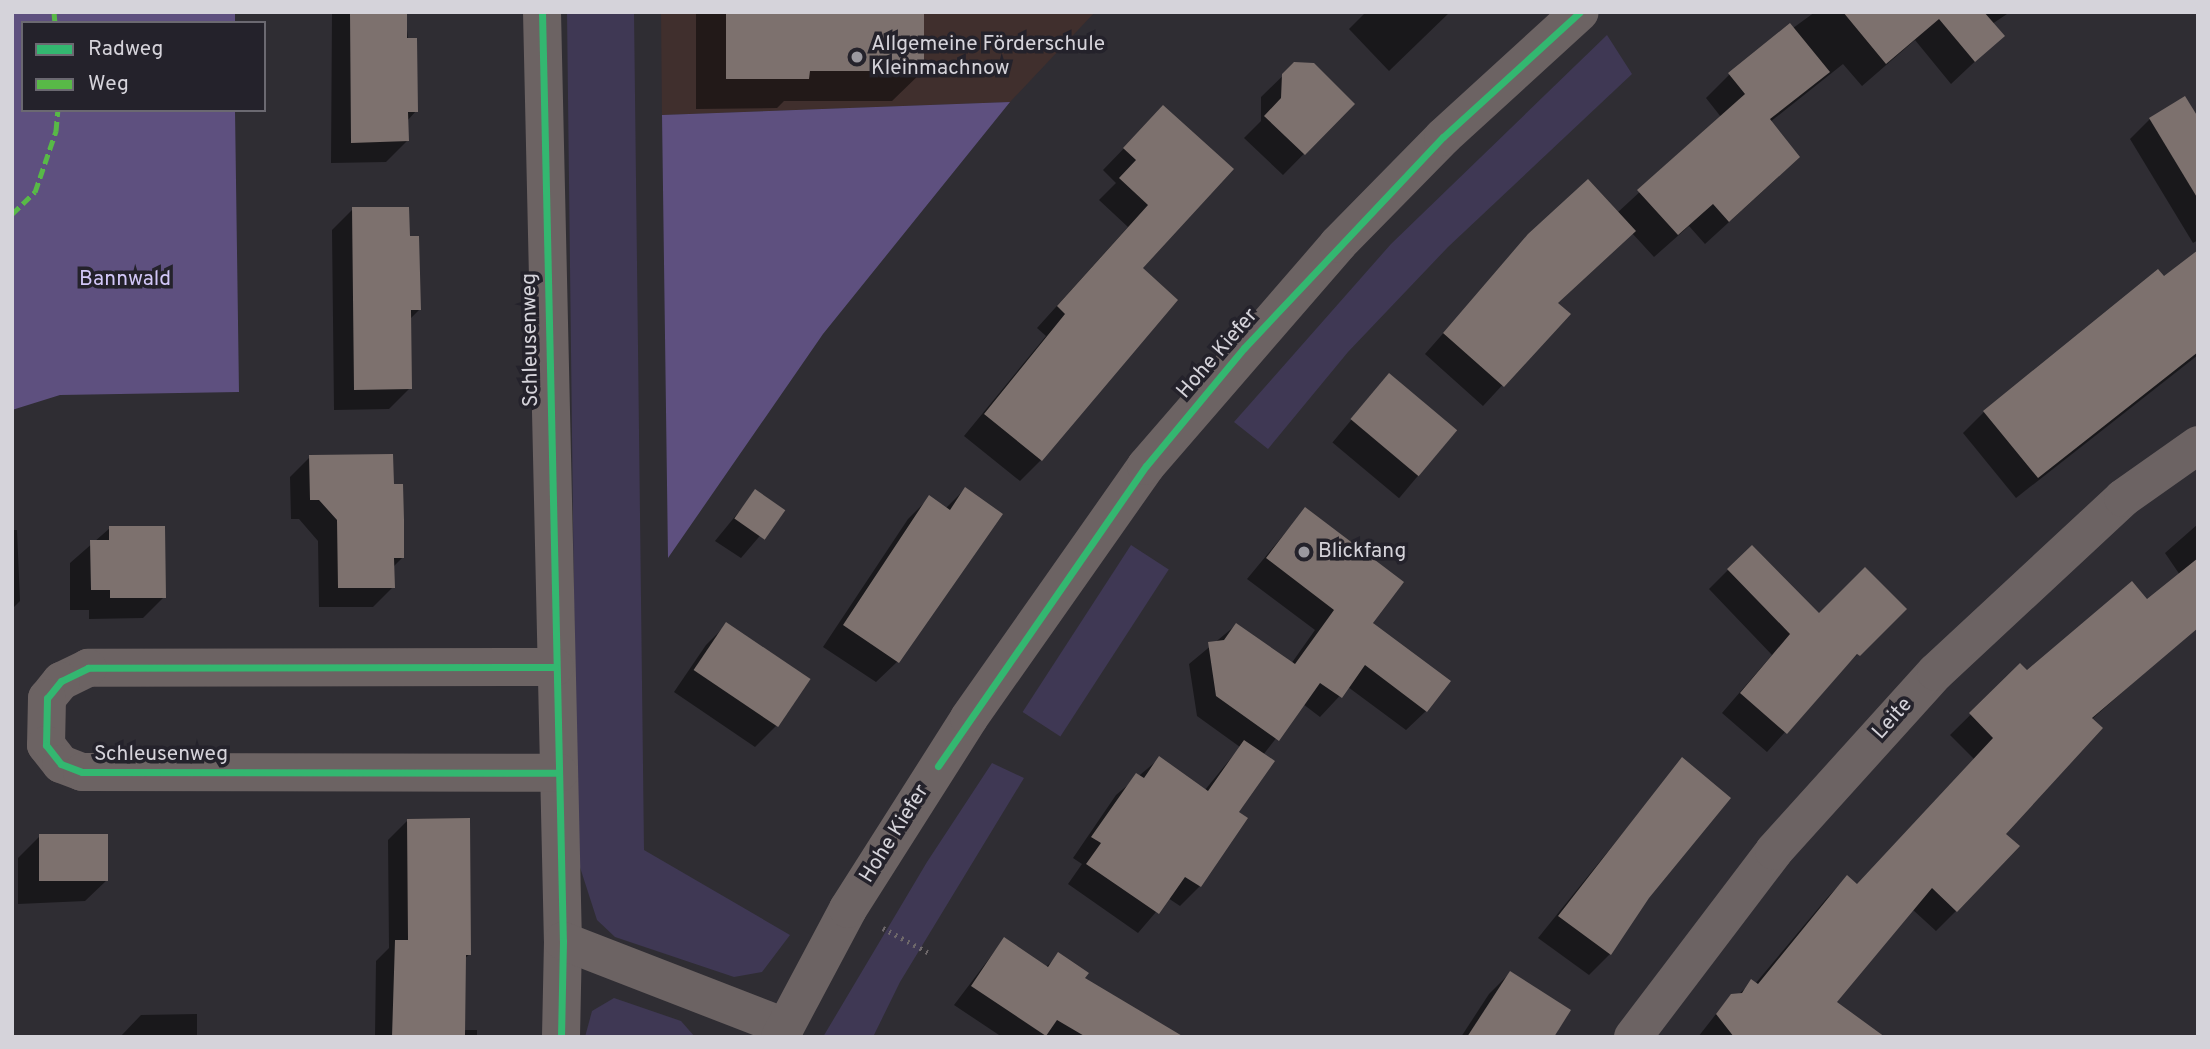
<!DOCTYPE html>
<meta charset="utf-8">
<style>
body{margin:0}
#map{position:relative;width:2210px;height:1049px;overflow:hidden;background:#2f2d33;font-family:Overpass,sans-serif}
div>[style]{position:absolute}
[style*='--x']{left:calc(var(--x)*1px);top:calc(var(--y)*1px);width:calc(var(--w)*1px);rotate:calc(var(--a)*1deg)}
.education>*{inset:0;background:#402f2d}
.green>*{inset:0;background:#3f3854;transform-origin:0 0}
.forest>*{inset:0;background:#5e507f}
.shadow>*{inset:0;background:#0007;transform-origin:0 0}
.building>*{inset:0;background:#7d716e;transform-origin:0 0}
.path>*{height:4.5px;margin-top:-2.25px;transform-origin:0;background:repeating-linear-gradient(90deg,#6e686a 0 2px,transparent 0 7px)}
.minor>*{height:38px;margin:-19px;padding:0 19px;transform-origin:19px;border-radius:19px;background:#6c6363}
.quiet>*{height:5px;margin-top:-2.5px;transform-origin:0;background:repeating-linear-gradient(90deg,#58b947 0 10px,transparent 0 15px)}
.cycleway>*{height:7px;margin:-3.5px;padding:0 3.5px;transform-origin:3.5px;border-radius:3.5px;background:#33b770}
.dots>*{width:19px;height:19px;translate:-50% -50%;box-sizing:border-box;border:4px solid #24222b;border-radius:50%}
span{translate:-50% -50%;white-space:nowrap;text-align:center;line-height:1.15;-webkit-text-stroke:7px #24222b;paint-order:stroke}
.poi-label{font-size:21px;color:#d5d3da}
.left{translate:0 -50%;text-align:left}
.park-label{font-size:21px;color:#d2c7f8}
.street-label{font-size:21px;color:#d5d3da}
.frame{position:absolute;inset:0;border:14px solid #d5d3da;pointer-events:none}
.legend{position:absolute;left:21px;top:21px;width:245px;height:91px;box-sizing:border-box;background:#24222b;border:2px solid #6b6971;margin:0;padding:9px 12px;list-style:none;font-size:21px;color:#d5d3da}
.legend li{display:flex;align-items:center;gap:14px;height:35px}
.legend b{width:35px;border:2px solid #6b6971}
</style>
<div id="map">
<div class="education">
<div style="clip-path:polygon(661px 12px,1095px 12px,1010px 102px,662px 115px)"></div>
</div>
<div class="green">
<div style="clip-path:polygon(567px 12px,634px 12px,644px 850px,790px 935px,762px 972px,734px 977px,615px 937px,597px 920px,577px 858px)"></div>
<div style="clip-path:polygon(1607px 35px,1632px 74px,1448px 247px,1348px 352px,1268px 449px,1234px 422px,1391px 244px)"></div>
<div style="left:1131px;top:545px;width:45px;height:199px;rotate:33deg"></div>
<div style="clip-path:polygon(992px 763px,1024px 778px,900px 982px,873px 1037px,823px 1037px,927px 862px)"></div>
<div style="clip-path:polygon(614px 998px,681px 1021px,695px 1037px,585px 1037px,592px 1011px)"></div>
</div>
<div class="forest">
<div style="clip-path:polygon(12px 12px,235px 12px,235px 23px,23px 23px,23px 110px,235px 110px,239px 392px,60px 395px,12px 410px)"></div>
<div style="clip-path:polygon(1010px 102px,823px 334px,668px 558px,662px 115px)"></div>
</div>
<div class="shadow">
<div style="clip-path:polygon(332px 12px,405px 12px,416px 111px,407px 121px,407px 141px,386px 162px,331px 163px)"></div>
<div style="clip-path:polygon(696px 12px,923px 12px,923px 71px,892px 101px,784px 101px,777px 108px,696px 109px)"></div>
<div style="clip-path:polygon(1366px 12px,1450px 12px,1389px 71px,1349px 29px)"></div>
<div style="clip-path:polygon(1815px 12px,2010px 12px,1992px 24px,2002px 36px,1951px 84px,1915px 40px,1862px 86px,1843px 64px,1770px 122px,1798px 157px,1775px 180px,1705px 244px,1689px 226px,1654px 257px,1632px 233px,1556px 304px,1568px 314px,1483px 406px,1425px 354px,1529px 236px,1617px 213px,1721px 117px,1706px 98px,1729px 75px)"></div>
<div style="clip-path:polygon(1295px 64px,1353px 104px,1283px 175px,1244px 138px,1261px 121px,1261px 97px)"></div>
<div style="clip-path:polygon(1163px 108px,1140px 268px,1041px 460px,1020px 481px,964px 436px,1046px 336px,1037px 328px,1128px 227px,1099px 200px,1116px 183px,1103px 170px)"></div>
<div style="clip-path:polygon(2150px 119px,2198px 121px,2198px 240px,2193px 243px,2130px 139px)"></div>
<div style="clip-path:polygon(353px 209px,408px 238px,419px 310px,410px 319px,410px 388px,389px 409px,334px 410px,332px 230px)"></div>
<div style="clip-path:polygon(2163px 279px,2198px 283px,2198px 355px,2016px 498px,1963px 433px,1984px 412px)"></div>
<div style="left:1389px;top:375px;width:87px;height:88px;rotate:40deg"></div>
<div style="clip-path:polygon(310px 457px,392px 485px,403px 557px,393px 567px,393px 587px,373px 607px,319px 607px,318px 541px,299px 519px,291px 519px,290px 477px)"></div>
<div style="clip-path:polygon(965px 489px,898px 661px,876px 682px,823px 647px,908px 519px,929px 498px,945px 509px)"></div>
<div style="clip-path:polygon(755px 492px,782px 510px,741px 558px,715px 541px)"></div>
<div style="clip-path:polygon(1305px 509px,1426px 711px,1406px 730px,1348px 687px,1320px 717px,1303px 704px,1263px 755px,1200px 886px,1180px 906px,1168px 898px,1138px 933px,1068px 884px,1082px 864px,1073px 858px,1116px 795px,1159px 759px,1205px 790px,1240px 747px,1197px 716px,1189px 664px,1236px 625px,1291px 664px,1315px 630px,1247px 579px)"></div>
<div style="clip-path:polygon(2198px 524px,2196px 627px,2091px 720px,2004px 834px,1956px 911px,1936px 931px,1912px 909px,1835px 1001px,1812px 1037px,1698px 1037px,1731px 995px,1738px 995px,1752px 982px,1755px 984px,1827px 898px,1847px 877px,1857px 885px,1974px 759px,1950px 735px,2020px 666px,2027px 673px,2147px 601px,2180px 575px,2165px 553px)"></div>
<div style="clip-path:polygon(110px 528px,164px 597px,143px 618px,89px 619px,89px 610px,70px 610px,70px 563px)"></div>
<div style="clip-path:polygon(12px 530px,17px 530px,20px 601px,12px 609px)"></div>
<div style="clip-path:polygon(1728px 570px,1819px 616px,1905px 609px,1838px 673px,1767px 752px,1722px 713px,1772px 655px,1709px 589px)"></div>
<div style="clip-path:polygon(727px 624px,776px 726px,755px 747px,674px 692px,706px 645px)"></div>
<div style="clip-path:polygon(1682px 760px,1648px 897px,1610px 954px,1589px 975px,1538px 938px)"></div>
<div style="clip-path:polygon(408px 820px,470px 954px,464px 959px,463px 1030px,477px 1030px,477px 1037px,375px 1037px,376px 961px,389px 948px,388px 840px)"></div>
<div style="clip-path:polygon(39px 837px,107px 880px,85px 901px,18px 904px,18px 858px)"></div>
<div style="clip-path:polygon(1004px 939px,1046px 967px,1059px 955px,1141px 1037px,1002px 1037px,954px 1005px)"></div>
<div style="clip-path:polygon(1510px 973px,1553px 1037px,1461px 1037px,1489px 994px)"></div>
<div style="clip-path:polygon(197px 1014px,197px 1037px,120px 1037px,141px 1015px)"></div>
</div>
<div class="building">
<div style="clip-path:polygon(350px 12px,407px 12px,407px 38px,417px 38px,418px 112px,408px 112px,409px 141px,351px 143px)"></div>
<div style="clip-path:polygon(726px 12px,924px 12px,924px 71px,810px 71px,809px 79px,726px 79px)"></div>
<div style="clip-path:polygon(1843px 12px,1984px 12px,2005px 36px,1975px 62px,1939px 19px,1886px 64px)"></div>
<div style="clip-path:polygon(1790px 23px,1830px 72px,1770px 119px,1800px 157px,1729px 222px,1713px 204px,1678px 235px,1637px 190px,1745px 94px,1728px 73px)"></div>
<div style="clip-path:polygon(1294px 62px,1314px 63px,1355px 104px,1305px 155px,1264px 116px,1281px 98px,1282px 74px)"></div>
<div style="clip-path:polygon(2185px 96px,2198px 117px,2198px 199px,2149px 118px)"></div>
<div style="clip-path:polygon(1163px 105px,1234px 169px,1143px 268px,1178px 300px,1042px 461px,984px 414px,1065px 314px,1057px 306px,1148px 205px,1119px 178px,1136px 160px,1123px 148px)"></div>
<div style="clip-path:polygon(1588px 179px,1636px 231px,1558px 303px,1571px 314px,1504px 387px,1443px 333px,1528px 234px)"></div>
<div style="clip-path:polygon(352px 207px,409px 207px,410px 236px,419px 236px,421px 310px,411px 310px,412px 389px,354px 390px)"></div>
<div style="clip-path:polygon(2198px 250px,2198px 352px,2038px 478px,1983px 411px,2158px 269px,2164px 276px)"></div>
<div style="left:1389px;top:373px;width:89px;height:60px;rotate:40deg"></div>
<div style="clip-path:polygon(393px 454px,394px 484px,403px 484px,404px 520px,404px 558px,394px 558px,395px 588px,338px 588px,337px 520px,319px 500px,310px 500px,309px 455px)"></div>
<div style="clip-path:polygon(965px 487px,1003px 514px,899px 663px,843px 625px,929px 495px,950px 510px)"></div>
<div style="left:755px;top:489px;width:37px;height:36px;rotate:35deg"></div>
<div style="clip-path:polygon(1305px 507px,1404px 582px,1373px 623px,1451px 681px,1427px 712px,1365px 665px,1342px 698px,1320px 683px,1279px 741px,1216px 696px,1208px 642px,1224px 640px,1236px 623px,1295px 664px,1334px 610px,1266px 558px)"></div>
<div style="clip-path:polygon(109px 526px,165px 526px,166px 598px,110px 598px,110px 590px,91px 590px,90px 540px,109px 540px)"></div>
<div style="clip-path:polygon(1752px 545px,1819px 613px,1865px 567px,1907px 609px,1860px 656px,1857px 654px,1787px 734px,1740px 693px,1790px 634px,1727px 569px)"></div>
<div style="clip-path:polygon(2198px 558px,2198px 628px,2092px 718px,2103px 728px,2006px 834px,2020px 846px,1957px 912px,1932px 888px,1837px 1002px,1885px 1037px,1734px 1037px,1716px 1014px,1731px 994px,1742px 993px,1751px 979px,1758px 984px,1847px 875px,1857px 884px,1993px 738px,1969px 713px,2020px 663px,2027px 670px,2132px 581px,2147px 599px)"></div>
<div style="left:726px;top:622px;width:102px;height:58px;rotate:34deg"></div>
<div style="clip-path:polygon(1244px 740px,1275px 761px,1239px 812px,1248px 818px,1201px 887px,1185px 877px,1159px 914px,1086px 864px,1101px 843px,1091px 837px,1136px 773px,1144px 778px,1159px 756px,1208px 791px)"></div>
<div style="clip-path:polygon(1682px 757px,1731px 798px,1649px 898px,1611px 955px,1558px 916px)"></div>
<div style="clip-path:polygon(470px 818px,471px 955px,466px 955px,465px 1037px,392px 1037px,395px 940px,408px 940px,407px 819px)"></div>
<div style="left:108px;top:834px;width:47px;height:69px;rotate:90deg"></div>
<div style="clip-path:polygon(1004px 937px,1048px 967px,1058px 952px,1089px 973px,1085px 978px,1184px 1037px,1086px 1037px,1057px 1020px,1046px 1036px,971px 986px)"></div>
<div style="clip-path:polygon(1510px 971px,1571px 1010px,1554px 1037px,1467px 1037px)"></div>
</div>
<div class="path">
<div style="--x:883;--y:928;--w:55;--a:28.4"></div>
</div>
<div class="minor">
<div style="--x:542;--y:12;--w:929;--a:88.71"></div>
<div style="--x:563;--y:941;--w:96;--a:91.2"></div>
<div style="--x:555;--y:667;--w:467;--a:179.9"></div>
<div style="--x:88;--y:668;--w:30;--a:154"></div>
<div style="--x:61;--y:681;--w:22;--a:129"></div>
<div style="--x:47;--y:698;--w:47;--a:91.2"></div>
<div style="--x:46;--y:745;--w:24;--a:52"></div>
<div style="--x:61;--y:764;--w:22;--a:21"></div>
<div style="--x:82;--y:772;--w:477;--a:0.1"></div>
<div style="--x:563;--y:941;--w:238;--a:21.2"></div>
<div style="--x:780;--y:1037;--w:145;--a:-62"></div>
<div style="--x:848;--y:909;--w:226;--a:-57.6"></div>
<div style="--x:969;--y:718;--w:308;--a:-54.9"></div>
<div style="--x:1146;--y:466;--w:294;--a:-49.1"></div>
<div style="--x:1338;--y:244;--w:150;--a:-45.5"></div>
<div style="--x:1443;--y:137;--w:185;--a:-42.4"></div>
<div style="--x:1633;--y:1037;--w:233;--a:-52.8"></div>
<div style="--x:1774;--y:851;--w:241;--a:-47.9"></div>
<div style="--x:1936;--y:672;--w:255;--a:-42.9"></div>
<div style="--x:2123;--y:498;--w:92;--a:-35.2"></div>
</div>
<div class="quiet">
<div style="--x:54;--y:12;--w:11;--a:85"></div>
<div style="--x:12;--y:214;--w:32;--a:-44"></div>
<div style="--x:35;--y:192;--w:65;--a:-71"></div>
<div style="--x:56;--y:131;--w:21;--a:-85"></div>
</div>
<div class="cycleway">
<div style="--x:542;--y:12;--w:929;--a:88.71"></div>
<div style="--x:563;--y:941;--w:96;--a:91.2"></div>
<div style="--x:555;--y:667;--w:467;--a:179.9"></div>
<div style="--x:88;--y:668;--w:30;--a:154"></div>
<div style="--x:61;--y:681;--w:22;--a:129"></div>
<div style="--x:47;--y:698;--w:47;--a:91.2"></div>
<div style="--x:46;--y:745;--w:24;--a:52"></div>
<div style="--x:61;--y:764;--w:22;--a:21"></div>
<div style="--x:82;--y:772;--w:477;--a:0.1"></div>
<div style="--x:938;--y:766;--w:365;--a:-55.3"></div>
<div style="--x:1146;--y:466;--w:153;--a:-50.3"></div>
<div style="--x:1244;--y:348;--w:290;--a:-46.7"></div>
<div style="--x:1443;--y:137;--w:185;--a:-42.4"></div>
</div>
<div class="dots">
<div style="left:857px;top:57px;background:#9b99a0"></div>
<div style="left:1304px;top:552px;background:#9b99a0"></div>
</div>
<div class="poi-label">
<span class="left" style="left:871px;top:57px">Allgemeine Förderschule<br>Kleinmachnow</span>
<span class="left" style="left:1318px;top:552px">Blickfang</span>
</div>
<div class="park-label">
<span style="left:125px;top:280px">Bannwald</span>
</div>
<div class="street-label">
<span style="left:531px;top:340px;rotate:-91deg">Schleusenweg</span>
<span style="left:1218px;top:354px;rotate:-49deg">Hohe Kiefer</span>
<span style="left:1893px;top:719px;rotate:-48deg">Leite</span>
<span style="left:161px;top:755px">Schleusenweg</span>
<span style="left:895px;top:834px;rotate:-58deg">Hohe Kiefer</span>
</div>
<div class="frame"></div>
<ul class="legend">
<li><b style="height:9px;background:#33b770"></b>Radweg</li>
<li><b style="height:9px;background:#58b947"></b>Weg</li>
</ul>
</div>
